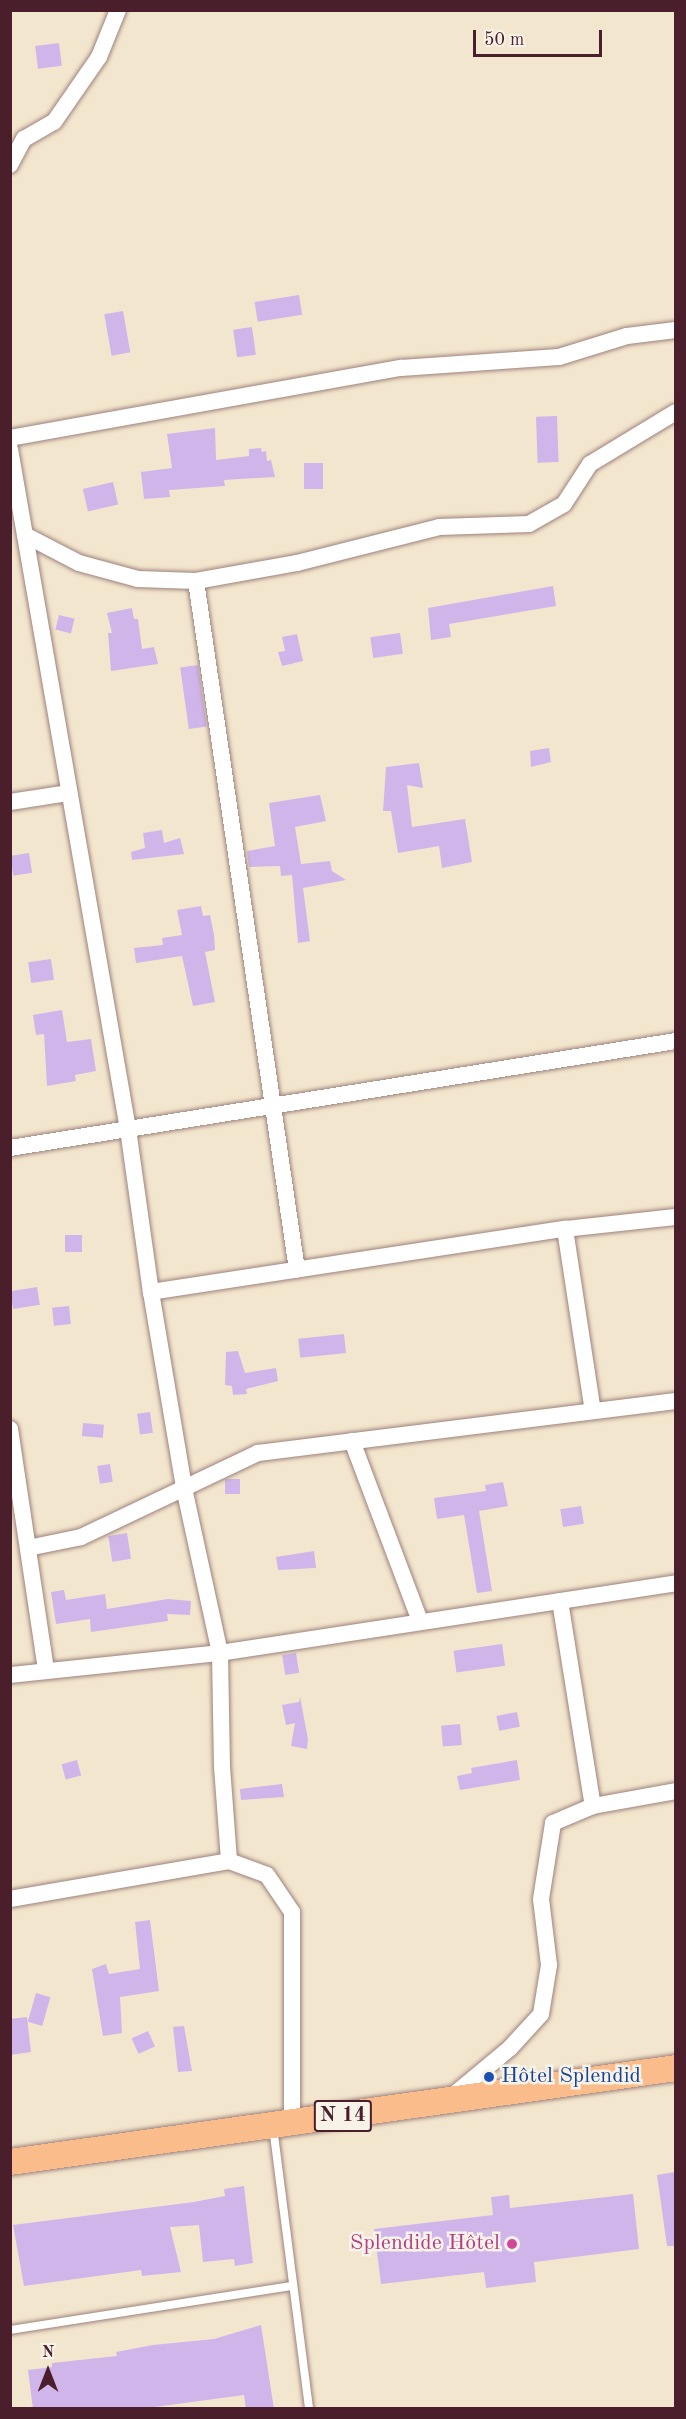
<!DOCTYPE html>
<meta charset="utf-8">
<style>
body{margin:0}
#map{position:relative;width:686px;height:2419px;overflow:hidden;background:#f3e6ce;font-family:"Old Standard TT",serif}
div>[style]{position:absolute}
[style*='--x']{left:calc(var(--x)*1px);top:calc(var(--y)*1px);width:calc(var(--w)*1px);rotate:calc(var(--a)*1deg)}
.building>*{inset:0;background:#d0b5eb;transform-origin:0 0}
.roads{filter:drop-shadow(0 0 2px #9e827c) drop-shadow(0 0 2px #9e827c)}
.lane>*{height:8px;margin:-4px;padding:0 4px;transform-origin:4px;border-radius:4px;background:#fff}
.street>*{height:16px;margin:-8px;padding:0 8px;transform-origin:8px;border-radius:8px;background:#fff}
.primary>*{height:26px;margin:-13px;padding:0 13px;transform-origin:13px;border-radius:13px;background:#fabc8b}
.dots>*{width:16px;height:16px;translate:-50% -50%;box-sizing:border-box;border:3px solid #f7f3e8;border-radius:50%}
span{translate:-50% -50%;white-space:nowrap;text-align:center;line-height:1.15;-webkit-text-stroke:5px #f7f3e8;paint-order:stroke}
.shield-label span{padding:2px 4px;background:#f7f3e8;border:2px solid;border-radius:4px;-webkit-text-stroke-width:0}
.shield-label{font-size:21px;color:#4a1f2b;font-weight:700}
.transit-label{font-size:22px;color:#164399}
.left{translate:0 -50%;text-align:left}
.hotel-label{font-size:22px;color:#b23c85}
.right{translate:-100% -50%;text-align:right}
.frame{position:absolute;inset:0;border:12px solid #4a1f2b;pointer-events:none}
.north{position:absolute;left:18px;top:2341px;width:60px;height:60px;-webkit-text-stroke:4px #f7f3e8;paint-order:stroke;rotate:0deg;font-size:16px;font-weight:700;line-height:24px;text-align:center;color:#4a1f2b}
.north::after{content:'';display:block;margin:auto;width:21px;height:27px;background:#4a1f2b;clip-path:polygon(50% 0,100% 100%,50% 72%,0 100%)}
.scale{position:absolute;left:473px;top:30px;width:129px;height:27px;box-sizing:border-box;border:3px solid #4a1f2b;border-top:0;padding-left:8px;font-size:18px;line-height:21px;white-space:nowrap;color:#4a1f2b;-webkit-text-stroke:4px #f7f3e8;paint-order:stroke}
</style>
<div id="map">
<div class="building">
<div style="left:59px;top:43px;width:23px;height:24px;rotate:83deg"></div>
<div style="left:299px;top:295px;width:20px;height:45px;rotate:81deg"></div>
<div style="left:123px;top:311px;width:42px;height:19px;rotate:80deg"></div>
<div style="left:252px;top:327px;width:28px;height:19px;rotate:82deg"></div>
<div style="left:557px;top:416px;width:46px;height:21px;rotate:88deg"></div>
<div style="clip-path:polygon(215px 428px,216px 460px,249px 456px,249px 449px,261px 448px,262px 452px,266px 451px,267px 461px,271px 460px,275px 477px,224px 480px,225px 486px,169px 490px,170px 497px,144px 499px,141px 472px,172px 468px,167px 434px)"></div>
<div style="left:323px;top:463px;width:26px;height:19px;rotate:90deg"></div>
<div style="left:113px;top:482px;width:23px;height:31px;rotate:77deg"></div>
<div style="clip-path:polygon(553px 586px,556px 606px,449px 624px,451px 637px,431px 640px,428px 608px)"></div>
<div style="clip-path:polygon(132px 608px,134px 619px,138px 619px,142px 649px,154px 647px,158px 664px,111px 671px,108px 633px,112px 633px,107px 613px)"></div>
<div style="left:59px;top:615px;width:16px;height:15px;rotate:14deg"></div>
<div style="left:400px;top:633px;width:21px;height:30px;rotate:82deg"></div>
<div style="clip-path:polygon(297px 634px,303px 661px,282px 666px,278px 652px,285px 651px,282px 637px)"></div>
<div style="left:198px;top:665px;width:62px;height:18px;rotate:82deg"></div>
<div style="clip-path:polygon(549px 748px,551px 762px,531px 767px,530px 751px)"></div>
<div style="clip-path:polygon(419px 763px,423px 788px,407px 785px,412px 827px,465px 819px,472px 862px,442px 868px,439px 846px,398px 853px,391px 811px,383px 811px,386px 767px)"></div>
<div style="clip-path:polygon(320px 795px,326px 821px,295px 827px,301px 864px,330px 861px,332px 871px,346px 880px,303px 888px,310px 941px,298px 943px,292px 875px,281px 876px,280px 866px,249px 867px,247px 851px,275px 846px,269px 803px)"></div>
<div style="clip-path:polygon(162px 830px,164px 843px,180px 838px,184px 854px,132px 860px,131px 852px,145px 848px,143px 833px)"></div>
<div style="left:29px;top:853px;width:20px;height:19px;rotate:81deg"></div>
<div style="clip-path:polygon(201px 906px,203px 916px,210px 915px,214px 935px,215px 950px,205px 952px,215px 1002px,193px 1006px,182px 956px,136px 963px,134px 948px,163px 945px,162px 938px,182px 935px,177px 910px)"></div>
<div style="left:51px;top:959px;width:21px;height:23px;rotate:82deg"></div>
<div style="clip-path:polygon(62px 1010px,67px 1042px,91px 1039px,96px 1071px,75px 1075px,76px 1081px,47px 1086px,44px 1034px,36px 1035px,33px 1015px)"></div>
<div style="left:65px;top:1235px;width:17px;height:17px"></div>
<div style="left:37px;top:1287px;width:18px;height:27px;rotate:81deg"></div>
<div style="left:69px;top:1306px;width:18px;height:17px;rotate:84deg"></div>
<div style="left:344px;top:1334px;width:19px;height:46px;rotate:84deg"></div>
<div style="clip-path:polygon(238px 1351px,245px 1373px,276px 1368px,278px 1381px,246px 1389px,247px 1394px,233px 1395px,232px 1386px,225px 1385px,226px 1352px)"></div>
<div style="left:150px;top:1412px;width:21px;height:13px;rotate:82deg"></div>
<div style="left:83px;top:1423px;width:21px;height:13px;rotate:5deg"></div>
<div style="left:110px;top:1464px;width:18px;height:13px;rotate:81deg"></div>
<div style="left:240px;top:1479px;width:15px;height:15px;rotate:90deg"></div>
<div style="clip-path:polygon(503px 1482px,508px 1506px,479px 1511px,492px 1591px,477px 1593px,464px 1515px,437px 1519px,434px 1498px,486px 1491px,485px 1485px)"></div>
<div style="left:581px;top:1506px;width:18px;height:21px;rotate:81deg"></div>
<div style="left:127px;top:1533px;width:26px;height:19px;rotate:81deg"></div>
<div style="clip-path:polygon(314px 1551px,316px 1568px,278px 1570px,276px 1557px)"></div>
<div style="clip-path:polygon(64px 1590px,66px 1600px,105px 1594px,107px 1609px,168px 1599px,191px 1601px,190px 1615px,167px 1614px,168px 1621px,91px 1632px,90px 1619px,56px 1624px,51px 1592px)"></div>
<div style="left:502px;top:1644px;width:22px;height:49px;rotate:82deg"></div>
<div style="left:296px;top:1653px;width:20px;height:14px;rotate:81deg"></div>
<div style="clip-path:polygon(300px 1697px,308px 1739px,307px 1749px,291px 1746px,295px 1723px,286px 1725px,282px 1705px,299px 1702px)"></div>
<div style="left:517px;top:1712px;width:15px;height:21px;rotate:79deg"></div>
<div style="left:460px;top:1724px;width:21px;height:19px;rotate:85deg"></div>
<div style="left:77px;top:1760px;width:16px;height:16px;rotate:75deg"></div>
<div style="clip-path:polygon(517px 1760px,520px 1780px,460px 1790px,457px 1776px,472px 1773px,471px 1768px)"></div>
<div style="clip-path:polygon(282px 1784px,284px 1797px,241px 1800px,240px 1789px)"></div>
<div style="clip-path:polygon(150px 1920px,159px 1991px,120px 1997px,122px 2033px,103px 2036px,92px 1969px,106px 1964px,109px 1974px,140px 1969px,135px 1922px)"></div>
<div style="left:36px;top:1993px;width:15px;height:30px;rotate:16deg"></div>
<div style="clip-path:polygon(27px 2017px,31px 2052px,10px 2055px,10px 2019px)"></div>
<div style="clip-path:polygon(184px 2026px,192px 2071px,178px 2072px,173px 2027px)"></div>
<div style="left:148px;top:2031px;width:17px;height:18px;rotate:66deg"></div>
<div style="clip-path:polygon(675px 2172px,675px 2246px,667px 2246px,657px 2175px)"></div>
<div style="clip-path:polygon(244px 2186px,253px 2263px,235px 2266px,234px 2259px,203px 2262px,199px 2225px,170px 2227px,181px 2272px,142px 2276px,141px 2270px,24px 2286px,13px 2225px,194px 2202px,225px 2196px,224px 2189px)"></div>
<div style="clip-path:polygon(633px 2194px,639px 2249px,534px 2262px,536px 2282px,486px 2288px,484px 2272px,381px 2284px,374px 2229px,493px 2215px,491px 2197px,509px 2195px,510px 2208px)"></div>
<div style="clip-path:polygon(261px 2325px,274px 2409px,246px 2409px,244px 2395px,140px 2409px,33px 2409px,28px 2370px,52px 2367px,52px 2363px,117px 2356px,116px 2352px,153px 2345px,214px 2339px)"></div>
</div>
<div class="roads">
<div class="lane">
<div style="--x:273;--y:2127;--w:283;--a:82.7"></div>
<div style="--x:10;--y:2330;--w:284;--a:-8.9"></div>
</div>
<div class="street">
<div style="--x:10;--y:165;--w:30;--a:-62"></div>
<div style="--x:24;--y:139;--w:34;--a:-30"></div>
<div style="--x:54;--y:122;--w:79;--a:-55.3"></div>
<div style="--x:99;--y:57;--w:51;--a:-68"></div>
<div style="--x:10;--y:438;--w:397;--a:-10.2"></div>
<div style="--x:401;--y:368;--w:158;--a:-4"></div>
<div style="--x:559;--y:357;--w:71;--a:-17.2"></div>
<div style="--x:627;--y:336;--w:49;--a:-7"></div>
<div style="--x:10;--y:449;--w:690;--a:80.16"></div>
<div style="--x:128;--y:1129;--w:165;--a:82"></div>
<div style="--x:151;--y:1292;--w:419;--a:-8.7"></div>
<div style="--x:565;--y:1229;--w:112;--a:-6.2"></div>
<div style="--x:25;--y:535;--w:61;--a:27.4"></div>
<div style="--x:79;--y:563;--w:61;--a:15.2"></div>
<div style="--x:138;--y:579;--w:58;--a:2"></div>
<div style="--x:196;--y:581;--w:103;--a:-10.1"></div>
<div style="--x:297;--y:563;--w:146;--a:-14.2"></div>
<div style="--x:439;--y:527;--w:90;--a:-1.9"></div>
<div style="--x:529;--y:524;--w:40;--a:-29.7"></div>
<div style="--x:564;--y:504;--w:48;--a:-57"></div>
<div style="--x:590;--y:464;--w:100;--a:-31.2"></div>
<div style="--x:196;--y:581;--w:696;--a:81.66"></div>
<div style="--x:10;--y:802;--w:60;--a:-8.7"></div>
<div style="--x:10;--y:1148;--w:675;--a:-9.13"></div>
<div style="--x:565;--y:1229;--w:184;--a:81.3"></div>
<div style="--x:151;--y:1292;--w:199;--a:80.4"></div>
<div style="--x:184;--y:1488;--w:169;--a:77.7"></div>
<div style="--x:220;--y:1653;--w:114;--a:89"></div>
<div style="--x:222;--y:1767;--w:94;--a:85.7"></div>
<div style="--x:229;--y:1861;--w:40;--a:20.2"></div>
<div style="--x:267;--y:1875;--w:45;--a:56"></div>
<div style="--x:292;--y:1912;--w:211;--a:90"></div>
<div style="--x:10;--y:1429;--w:244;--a:81.5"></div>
<div style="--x:352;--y:1441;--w:192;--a:69.3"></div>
<div style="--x:28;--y:1548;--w:54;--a:-11.7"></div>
<div style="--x:81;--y:1537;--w:196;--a:-25.4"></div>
<div style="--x:258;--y:1453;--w:421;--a:-7.1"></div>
<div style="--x:560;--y:1601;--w:208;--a:80.9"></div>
<div style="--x:10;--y:1675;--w:211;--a:-6"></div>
<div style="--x:220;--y:1653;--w:461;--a:-8.7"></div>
<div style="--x:10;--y:1899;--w:222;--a:-9.8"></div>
<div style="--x:450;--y:2098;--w:78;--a:-39.8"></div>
<div style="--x:510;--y:2048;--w:46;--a:-47.6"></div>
<div style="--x:541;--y:2014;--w:50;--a:-80.7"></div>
<div style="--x:549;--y:1965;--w:66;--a:-96.9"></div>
<div style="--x:541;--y:1899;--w:77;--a:-81"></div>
<div style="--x:553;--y:1823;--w:43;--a:-23"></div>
<div style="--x:593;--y:1806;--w:84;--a:-10.2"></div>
</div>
<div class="primary">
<div style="--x:10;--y:2162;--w:673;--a:-8.03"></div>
</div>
</div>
<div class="dots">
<div style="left:489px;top:2077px;background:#1a4fb4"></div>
<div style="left:512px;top:2244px;background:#d1479c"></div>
</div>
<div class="shield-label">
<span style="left:343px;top:2116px">N 14</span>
</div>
<div class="transit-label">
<span class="left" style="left:501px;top:2077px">Hôtel Splendid</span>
</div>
<div class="hotel-label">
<span class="right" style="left:500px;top:2244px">Splendide Hôtel</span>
</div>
<div class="frame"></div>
<div class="north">N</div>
<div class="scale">50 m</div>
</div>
